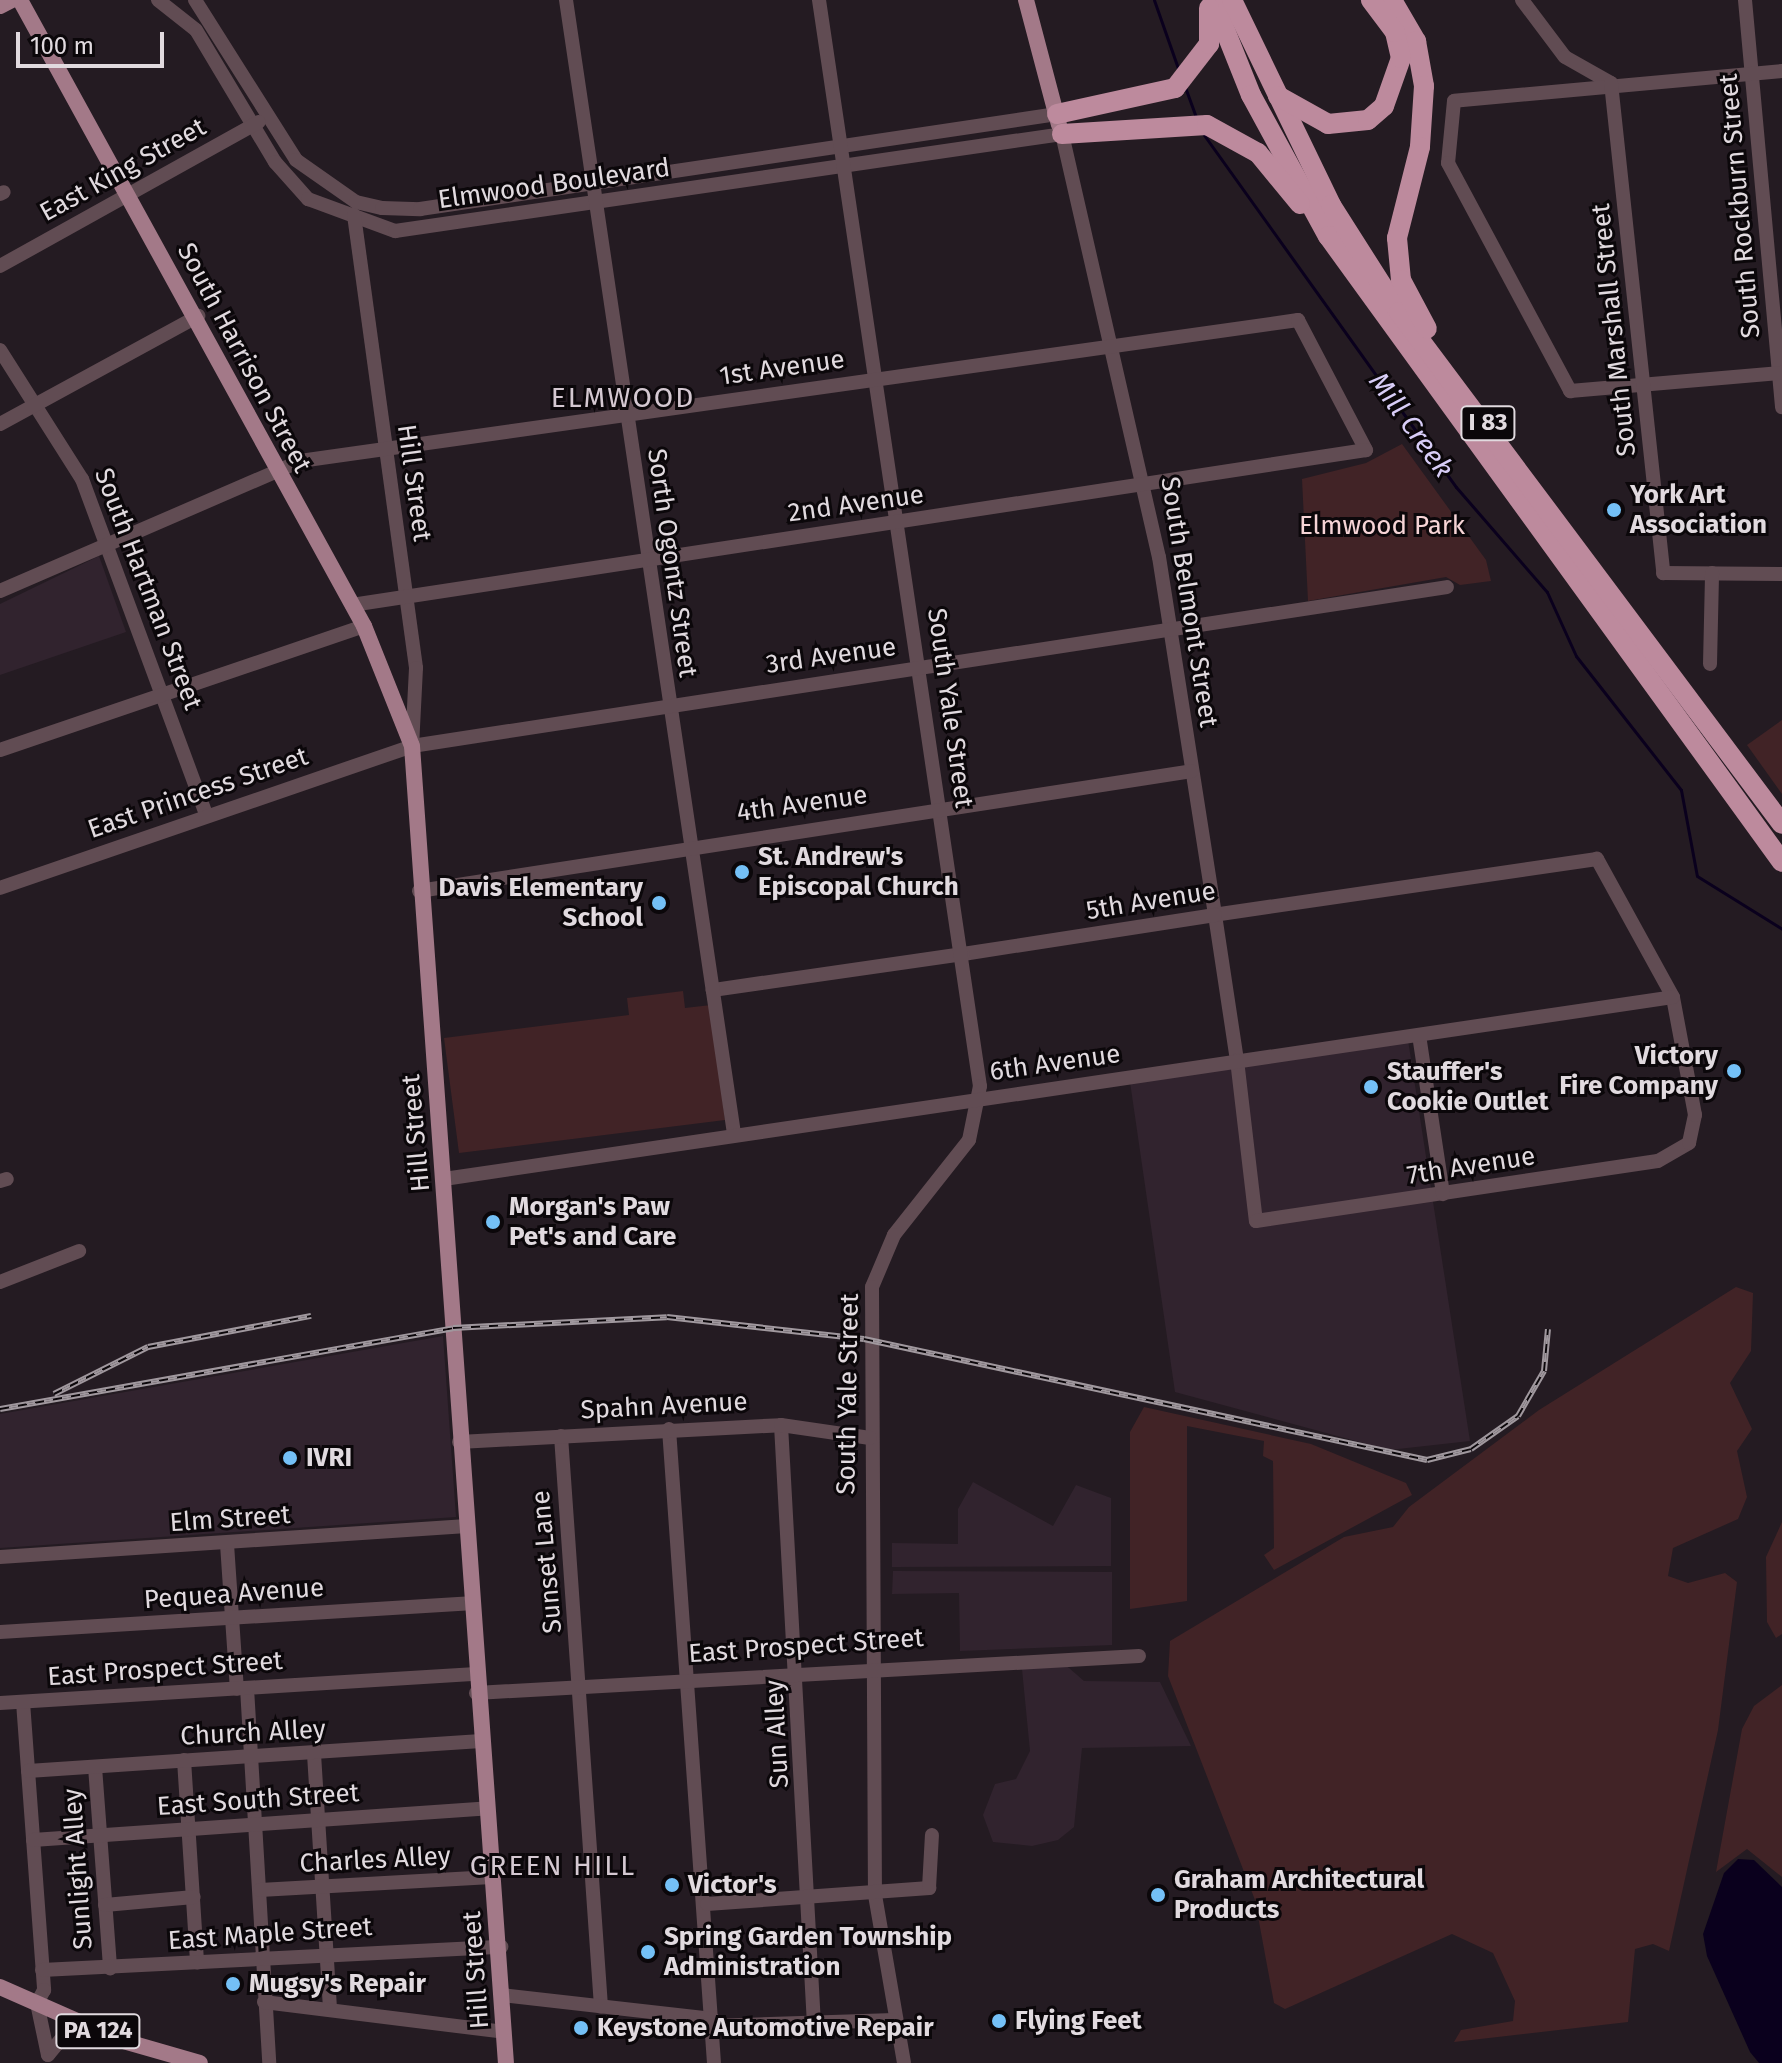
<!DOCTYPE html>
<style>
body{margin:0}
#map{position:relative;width:1782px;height:2063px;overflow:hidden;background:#241b22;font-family:"Fira Sans",sans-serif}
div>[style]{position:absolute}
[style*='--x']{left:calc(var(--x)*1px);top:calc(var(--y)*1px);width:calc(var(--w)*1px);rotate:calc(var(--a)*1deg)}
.built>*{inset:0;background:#31232e}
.green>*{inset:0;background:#412326}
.water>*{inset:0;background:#0a001d}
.stream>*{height:3px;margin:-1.5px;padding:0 1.5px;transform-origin:1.5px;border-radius:1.5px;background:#0a001d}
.minor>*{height:14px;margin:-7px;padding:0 7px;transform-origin:7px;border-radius:7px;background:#614c53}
.major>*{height:16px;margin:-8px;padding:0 8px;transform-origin:8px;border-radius:8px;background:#a37988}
.highway>*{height:20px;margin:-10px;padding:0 10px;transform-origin:10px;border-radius:10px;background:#bd8a9d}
.rail>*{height:6px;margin-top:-3px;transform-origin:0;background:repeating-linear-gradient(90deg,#0b070a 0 9px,#a0989e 0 18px);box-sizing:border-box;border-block:2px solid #a0989e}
.dots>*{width:22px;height:22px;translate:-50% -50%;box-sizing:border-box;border:4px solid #0b070a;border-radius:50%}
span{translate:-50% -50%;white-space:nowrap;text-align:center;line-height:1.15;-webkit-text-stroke:6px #0b070a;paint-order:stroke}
.shield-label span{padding:2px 6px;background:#0b070a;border:2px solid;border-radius:6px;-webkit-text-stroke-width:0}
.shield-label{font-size:24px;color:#e1dadf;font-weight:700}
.street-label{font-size:26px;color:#e1dadf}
.poi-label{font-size:26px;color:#e1dadf;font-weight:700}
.left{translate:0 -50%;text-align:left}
.right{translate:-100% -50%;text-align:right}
.park-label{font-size:26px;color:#f6d4d6}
.neighbourhood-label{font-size:28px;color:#d4c8d1;letter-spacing:2px}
.water-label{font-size:28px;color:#d8cdf7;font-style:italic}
.scale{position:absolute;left:16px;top:32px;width:148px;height:36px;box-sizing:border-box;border:4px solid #e1dadf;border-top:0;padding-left:10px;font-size:24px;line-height:28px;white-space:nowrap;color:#e1dadf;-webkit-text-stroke:6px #0b070a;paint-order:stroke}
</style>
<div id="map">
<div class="built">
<div style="clip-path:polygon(99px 556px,126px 632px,0 675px,0 604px)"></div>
<div style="clip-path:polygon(1408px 1040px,1470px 1441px,1389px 1450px,1175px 1392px,1130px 1082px)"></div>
<div style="clip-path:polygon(443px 1336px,456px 1517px,0 1548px,0 1414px)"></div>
<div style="clip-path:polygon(973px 1482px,1053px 1526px,1076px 1485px,1111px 1498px,1111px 1566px,892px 1567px,892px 1543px,958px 1544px,958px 1509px)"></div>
<div style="clip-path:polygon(893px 1571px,1112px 1572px,1112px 1645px,960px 1651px,959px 1593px,892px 1594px)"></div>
<div style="clip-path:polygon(1061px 1661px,1084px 1681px,1160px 1682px,1191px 1746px,1082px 1748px,1074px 1827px,1058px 1840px,1032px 1846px,993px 1842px,983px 1815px,995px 1784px,1016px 1779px,1030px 1751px,1022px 1669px)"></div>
</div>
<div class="green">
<div style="clip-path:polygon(1402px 444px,1486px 560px,1491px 581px,1460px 585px,1446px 577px,1308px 601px,1302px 479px,1366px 463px)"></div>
<div style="clip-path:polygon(1782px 720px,1782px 794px,1747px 745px)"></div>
<div style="clip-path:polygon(683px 991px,685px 1008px,711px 1005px,725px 1120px,459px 1153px,444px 1038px,629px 1015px,627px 998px)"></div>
<div style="clip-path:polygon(1736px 1287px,1753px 1293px,1751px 1351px,1730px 1383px,1752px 1429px,1737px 1451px,1747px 1497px,1738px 1519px,1673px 1548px,1668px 1576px,1688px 1583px,1725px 1573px,1737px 1582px,1718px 1730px,1669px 1951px,1653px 1944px,1635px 1949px,1628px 2022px,1454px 2042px,1461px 2030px,1513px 2021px,1515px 2001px,1493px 1953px,1452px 1934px,1285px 2009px,1274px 2003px,1255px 1900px,1168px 1676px,1170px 1641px,1344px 1537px,1393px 1527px,1409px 1507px,1539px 1410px)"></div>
<div style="clip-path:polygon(1144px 1407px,1311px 1444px,1406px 1483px,1412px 1495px,1274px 1570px,1264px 1555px,1274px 1548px,1273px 1461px,1263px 1456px,1264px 1441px,1187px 1426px,1187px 1601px,1130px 1609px,1130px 1432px)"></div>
<div style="clip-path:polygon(1782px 1522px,1782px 1634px,1776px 1638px,1767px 1622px,1766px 1557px)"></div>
<div style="clip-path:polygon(1782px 1685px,1782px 1877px,1747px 1849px,1716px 1872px,1742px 1729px,1754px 1706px)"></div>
</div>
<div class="water">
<div style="clip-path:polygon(1738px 1859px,1754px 1860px,1782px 1887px,1782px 2063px,1759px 2063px,1750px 2052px,1707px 1956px,1703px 1934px,1724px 1873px)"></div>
</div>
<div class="stream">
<div style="--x:1154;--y:0;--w:72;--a:70.6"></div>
<div style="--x:1185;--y:87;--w:32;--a:70"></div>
<div style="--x:1204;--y:135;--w:433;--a:54.4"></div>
<div style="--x:1456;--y:487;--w:139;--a:49.1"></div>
<div style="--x:1547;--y:592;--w:70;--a:65.6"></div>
<div style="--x:1576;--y:656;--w:170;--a:51.9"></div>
<div style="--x:1681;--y:790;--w:87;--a:79.5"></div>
<div style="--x:1697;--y:876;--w:100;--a:31.9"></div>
</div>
<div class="minor">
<div style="--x:158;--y:0;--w:48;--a:38.3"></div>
<div style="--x:196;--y:30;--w:154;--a:59.1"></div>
<div style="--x:275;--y:162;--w:50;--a:48.3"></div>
<div style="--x:308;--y:199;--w:93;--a:20.2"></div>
<div style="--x:395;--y:231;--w:674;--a:-8.27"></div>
<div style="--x:1062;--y:134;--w:434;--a:77.1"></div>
<div style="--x:1159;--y:557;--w:362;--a:81.1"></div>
<div style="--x:1215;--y:915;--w:147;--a:81.4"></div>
<div style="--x:1237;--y:1060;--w:162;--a:83.3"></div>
<div style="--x:1256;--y:1221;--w:406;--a:-8.5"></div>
<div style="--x:1658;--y:1161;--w:36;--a:-30"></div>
<div style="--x:1689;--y:1143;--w:29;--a:-78"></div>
<div style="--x:1695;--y:1115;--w:120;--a:-100.6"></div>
<div style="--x:1673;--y:997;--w:158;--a:-118.8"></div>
<div style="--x:1597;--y:859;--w:386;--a:171.7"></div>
<div style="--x:1215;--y:915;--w:255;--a:171.2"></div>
<div style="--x:963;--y:954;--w:253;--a:171.8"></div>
<div style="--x:195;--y:0;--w:189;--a:57.7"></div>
<div style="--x:296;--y:160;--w:73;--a:35"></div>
<div style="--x:356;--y:202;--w:27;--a:13"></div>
<div style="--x:382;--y:208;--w:38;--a:2"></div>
<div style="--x:420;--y:209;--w:644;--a:-8.48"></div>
<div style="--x:566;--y:0;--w:1145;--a:81.57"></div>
<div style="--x:819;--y:0;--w:1098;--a:81.57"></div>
<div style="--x:980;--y:1086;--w:55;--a:101.5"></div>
<div style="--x:969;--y:1140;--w:121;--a:128.3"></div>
<div style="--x:894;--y:1235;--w:56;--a:112.9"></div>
<div style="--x:872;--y:1287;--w:608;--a:89.72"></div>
<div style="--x:875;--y:1895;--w:170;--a:80.2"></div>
<div style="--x:1522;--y:0;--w:71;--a:53"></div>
<div style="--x:1565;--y:57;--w:53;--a:29.5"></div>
<div style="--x:1745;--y:0;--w:409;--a:84.8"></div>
<div style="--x:1782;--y:71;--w:329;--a:174.8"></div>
<div style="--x:1454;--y:101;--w:62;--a:95.5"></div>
<div style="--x:1448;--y:163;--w:259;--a:61.8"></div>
<div style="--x:1570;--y:391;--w:213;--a:-4.9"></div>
<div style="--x:1611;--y:83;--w:493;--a:83.9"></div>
<div style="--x:1663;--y:573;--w:119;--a:0.5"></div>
<div style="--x:0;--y:194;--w:4;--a:-27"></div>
<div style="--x:354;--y:215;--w:457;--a:82.2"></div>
<div style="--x:416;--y:668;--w:78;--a:92.9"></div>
<div style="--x:0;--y:266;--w:296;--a:-29.1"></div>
<div style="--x:0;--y:350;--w:153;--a:57.6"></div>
<div style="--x:82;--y:479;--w:357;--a:69.7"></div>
<div style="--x:0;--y:424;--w:226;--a:-28.6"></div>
<div style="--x:0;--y:591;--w:327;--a:-23.4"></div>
<div style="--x:300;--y:461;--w:1008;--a:-8.04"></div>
<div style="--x:1298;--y:320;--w:147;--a:62.4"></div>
<div style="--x:1366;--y:450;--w:1026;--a:171.31"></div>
<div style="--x:1710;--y:664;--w:91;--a:-88.7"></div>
<div style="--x:0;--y:750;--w:385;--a:-18.8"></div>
<div style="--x:0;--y:888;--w:436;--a:-19"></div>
<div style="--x:412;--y:746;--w:1047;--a:-8.73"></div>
<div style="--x:419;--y:891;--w:782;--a:-8.82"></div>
<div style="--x:1419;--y:1035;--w:161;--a:81.4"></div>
<div style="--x:444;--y:1179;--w:1242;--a:-8.42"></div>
<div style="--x:0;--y:1181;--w:7;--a:-16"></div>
<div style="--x:0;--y:1282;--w:85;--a:-21.4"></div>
<div style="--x:781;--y:1425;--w:600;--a:86.85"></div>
<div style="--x:669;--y:1429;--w:636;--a:85.94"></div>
<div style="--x:561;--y:1436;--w:572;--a:85.99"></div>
<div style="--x:459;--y:1442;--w:322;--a:-3"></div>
<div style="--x:781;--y:1425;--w:90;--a:8.3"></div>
<div style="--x:227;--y:1544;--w:145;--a:86.1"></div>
<div style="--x:0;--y:1557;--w:464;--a:-3.8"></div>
<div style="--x:0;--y:1632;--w:471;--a:-3.5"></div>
<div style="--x:247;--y:1688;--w:376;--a:86.6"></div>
<div style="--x:476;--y:1693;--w:664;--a:-3.19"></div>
<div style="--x:23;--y:1702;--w:289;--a:85.8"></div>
<div style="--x:44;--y:1990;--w:15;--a:118"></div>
<div style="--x:37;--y:2003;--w:53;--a:78.1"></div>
<div style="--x:48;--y:2055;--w:44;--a:-50.5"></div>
<div style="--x:0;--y:1703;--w:477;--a:-3.5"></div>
<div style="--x:314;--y:1754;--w:255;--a:86.4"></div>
<div style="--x:184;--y:1760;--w:203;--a:86.3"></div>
<div style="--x:95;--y:1767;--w:202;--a:85.7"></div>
<div style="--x:28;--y:1771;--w:454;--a:-3.8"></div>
<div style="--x:33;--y:1840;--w:453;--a:-4"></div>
<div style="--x:260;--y:1890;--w:232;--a:-3.2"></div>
<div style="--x:707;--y:1904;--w:223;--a:-4.1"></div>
<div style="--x:929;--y:1888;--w:53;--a:-86.8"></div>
<div style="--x:105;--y:1905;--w:89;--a:-5.1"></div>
<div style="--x:42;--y:1970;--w:460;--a:-2.9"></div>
<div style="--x:502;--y:1995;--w:212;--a:6.5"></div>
<div style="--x:264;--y:2002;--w:242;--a:7.1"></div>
<div style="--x:713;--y:2026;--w:181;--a:-1.9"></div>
</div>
<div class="major">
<div style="--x:20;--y:0;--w:714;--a:61.21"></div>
<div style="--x:364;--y:626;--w:129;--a:68.2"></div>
<div style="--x:412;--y:746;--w:1320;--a:85.92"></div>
<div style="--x:1026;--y:0;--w:129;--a:75.2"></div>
<div style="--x:0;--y:6;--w:13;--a:-27"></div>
<div style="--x:0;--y:1987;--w:131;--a:23.8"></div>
<div style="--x:120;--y:2040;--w:83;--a:16"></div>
</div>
<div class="highway">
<div style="--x:1213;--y:0;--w:102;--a:68.2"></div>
<div style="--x:1251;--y:95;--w:161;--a:61.4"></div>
<div style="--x:1328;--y:236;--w:773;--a:54.05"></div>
<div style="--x:1232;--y:0;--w:228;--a:64.2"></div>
<div style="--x:1331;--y:205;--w:127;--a:57.6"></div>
<div style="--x:1399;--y:312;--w:639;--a:53.2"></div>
<div style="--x:1392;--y:0;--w:48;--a:59.7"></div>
<div style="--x:1416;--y:41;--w:46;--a:79.9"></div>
<div style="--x:1424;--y:86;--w:61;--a:93.8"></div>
<div style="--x:1420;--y:147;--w:94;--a:104.2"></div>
<div style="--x:1397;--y:238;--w:42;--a:84.6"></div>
<div style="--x:1401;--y:280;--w:55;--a:62"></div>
<div style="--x:1278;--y:96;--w:57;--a:29.2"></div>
<div style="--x:1328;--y:124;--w:40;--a:-5.7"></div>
<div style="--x:1368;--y:120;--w:21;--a:-41"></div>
<div style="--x:1384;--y:106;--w:51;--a:-70.5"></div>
<div style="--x:1401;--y:58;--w:27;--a:-103"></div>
<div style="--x:1395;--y:32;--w:40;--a:-127"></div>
<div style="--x:1057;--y:114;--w:121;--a:-12.4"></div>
<div style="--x:1175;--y:88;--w:56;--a:-52.3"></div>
<div style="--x:1209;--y:44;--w:36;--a:-90"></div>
<div style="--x:1062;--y:134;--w:145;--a:-3.6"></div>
<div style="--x:1207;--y:125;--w:58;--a:28.8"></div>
<div style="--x:1258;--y:153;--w:66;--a:50.5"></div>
</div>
<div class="rail">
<div style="--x:54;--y:1394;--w:105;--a:-26.6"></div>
<div style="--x:148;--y:1347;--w:166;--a:-10.8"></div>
<div style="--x:0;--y:1409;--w:460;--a:-10.1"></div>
<div style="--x:453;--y:1328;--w:214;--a:-2.9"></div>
<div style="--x:667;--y:1317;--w:198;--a:6.4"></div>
<div style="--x:864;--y:1339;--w:576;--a:12.13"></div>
<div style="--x:1427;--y:1460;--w:45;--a:-14"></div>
<div style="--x:1471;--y:1449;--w:57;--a:-35.1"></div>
<div style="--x:1518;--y:1416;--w:52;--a:-60"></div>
<div style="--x:1544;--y:1371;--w:42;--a:-84.6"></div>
</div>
<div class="dots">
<div style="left:1614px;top:510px;background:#74c0f6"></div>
<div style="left:742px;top:872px;background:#74c0f6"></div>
<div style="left:659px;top:903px;background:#74c0f6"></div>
<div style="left:1734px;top:1071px;background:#74c0f6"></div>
<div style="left:1371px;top:1087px;background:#74c0f6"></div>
<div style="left:493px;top:1222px;background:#74c0f6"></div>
<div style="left:290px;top:1458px;background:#74c0f6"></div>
<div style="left:672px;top:1885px;background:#74c0f6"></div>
<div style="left:1158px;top:1895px;background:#74c0f6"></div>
<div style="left:648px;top:1952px;background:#74c0f6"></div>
<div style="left:233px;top:1984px;background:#74c0f6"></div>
<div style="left:999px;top:2021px;background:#74c0f6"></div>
<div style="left:581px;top:2028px;background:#74c0f6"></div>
</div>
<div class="shield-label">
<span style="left:1488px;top:423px">I 83</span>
<span style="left:98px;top:2031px">PA 124</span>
</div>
<div class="street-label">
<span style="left:123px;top:170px;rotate:-29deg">East King Street</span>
<span style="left:554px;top:184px;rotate:-8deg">Elmwood Boulevard</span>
<span style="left:1740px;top:206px;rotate:-95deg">South Rockburn Street</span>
<span style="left:1614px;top:330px;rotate:-96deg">South Marshall Street</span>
<span style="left:244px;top:358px;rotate:62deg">South Harrison Street</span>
<span style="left:782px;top:368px;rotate:-8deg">1st Avenue</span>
<span style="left:414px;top:483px;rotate:82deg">Hill Street</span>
<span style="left:856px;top:504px;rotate:-8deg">2nd Avenue</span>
<span style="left:672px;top:563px;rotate:82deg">Sorth Ogontz Street</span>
<span style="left:148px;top:589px;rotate:69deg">South Hartman Street</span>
<span style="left:1189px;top:602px;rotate:81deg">South Belmont Street</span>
<span style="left:831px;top:656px;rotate:-8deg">3rd Avenue</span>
<span style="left:950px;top:708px;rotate:82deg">South Yale Street</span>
<span style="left:198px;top:793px;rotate:-19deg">East Princess Street</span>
<span style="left:802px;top:804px;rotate:-8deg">4th Avenue</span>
<span style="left:1151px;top:901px;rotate:-9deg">5th Avenue</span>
<span style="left:1055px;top:1063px;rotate:-8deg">6th Avenue</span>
<span style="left:416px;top:1133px;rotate:-95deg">Hill Street</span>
<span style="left:1471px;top:1166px;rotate:-9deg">7th Avenue</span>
<span style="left:848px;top:1394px;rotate:-89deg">South Yale Street</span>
<span style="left:664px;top:1406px;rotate:-3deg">Spahn Avenue</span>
<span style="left:230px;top:1519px;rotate:-4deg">Elm Street</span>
<span style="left:547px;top:1562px;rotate:-95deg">Sunset Lane</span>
<span style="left:234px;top:1594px;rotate:-4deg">Pequea Avenue</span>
<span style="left:806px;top:1646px;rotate:-4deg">East Prospect Street</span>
<span style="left:165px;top:1669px;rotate:-4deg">East Prospect Street</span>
<span style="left:253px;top:1733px;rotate:-3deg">Church Alley</span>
<span style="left:777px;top:1734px;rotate:-93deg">Sun Alley</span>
<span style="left:258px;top:1800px;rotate:-4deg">East South Street</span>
<span style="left:375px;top:1860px;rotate:-3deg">Charles Alley</span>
<span style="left:78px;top:1869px;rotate:-94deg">Sunlight Alley</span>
<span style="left:270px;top:1934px;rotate:-4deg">East Maple Street</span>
<span style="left:476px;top:1970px;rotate:-94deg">Hill Street</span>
</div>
<div class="poi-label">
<span class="left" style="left:1630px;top:510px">York Art<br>Association</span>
<span class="left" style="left:758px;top:872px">St. Andrew's<br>Episcopal Church</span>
<span class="right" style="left:643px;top:903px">Davis Elementary<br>School</span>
<span class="right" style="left:1718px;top:1071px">Victory<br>Fire Company</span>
<span class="left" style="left:1387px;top:1087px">Stauffer's<br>Cookie Outlet</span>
<span class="left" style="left:509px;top:1222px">Morgan's Paw<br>Pet's and Care</span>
<span class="left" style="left:306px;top:1458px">IVRI</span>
<span class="left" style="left:1174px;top:1895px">Graham Architectural<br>Products</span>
<span class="left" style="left:688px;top:1885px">Victor's</span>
<span class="left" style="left:664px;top:1952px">Spring Garden Township<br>Administration</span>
<span class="left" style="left:249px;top:1984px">Mugsy's Repair</span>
<span class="left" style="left:1015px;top:2021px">Flying Feet</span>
<span class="left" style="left:597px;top:2028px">Keystone Automotive Repair</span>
</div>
<div class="park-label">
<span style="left:1382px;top:526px">Elmwood Park</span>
</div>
<div class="neighbourhood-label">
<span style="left:623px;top:398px">ELMWOOD</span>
<span style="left:553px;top:1866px">GREEN HILL</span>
</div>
<div class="water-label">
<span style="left:1411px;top:425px;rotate:54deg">Mill Creek</span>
</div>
<div class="scale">100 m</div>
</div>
